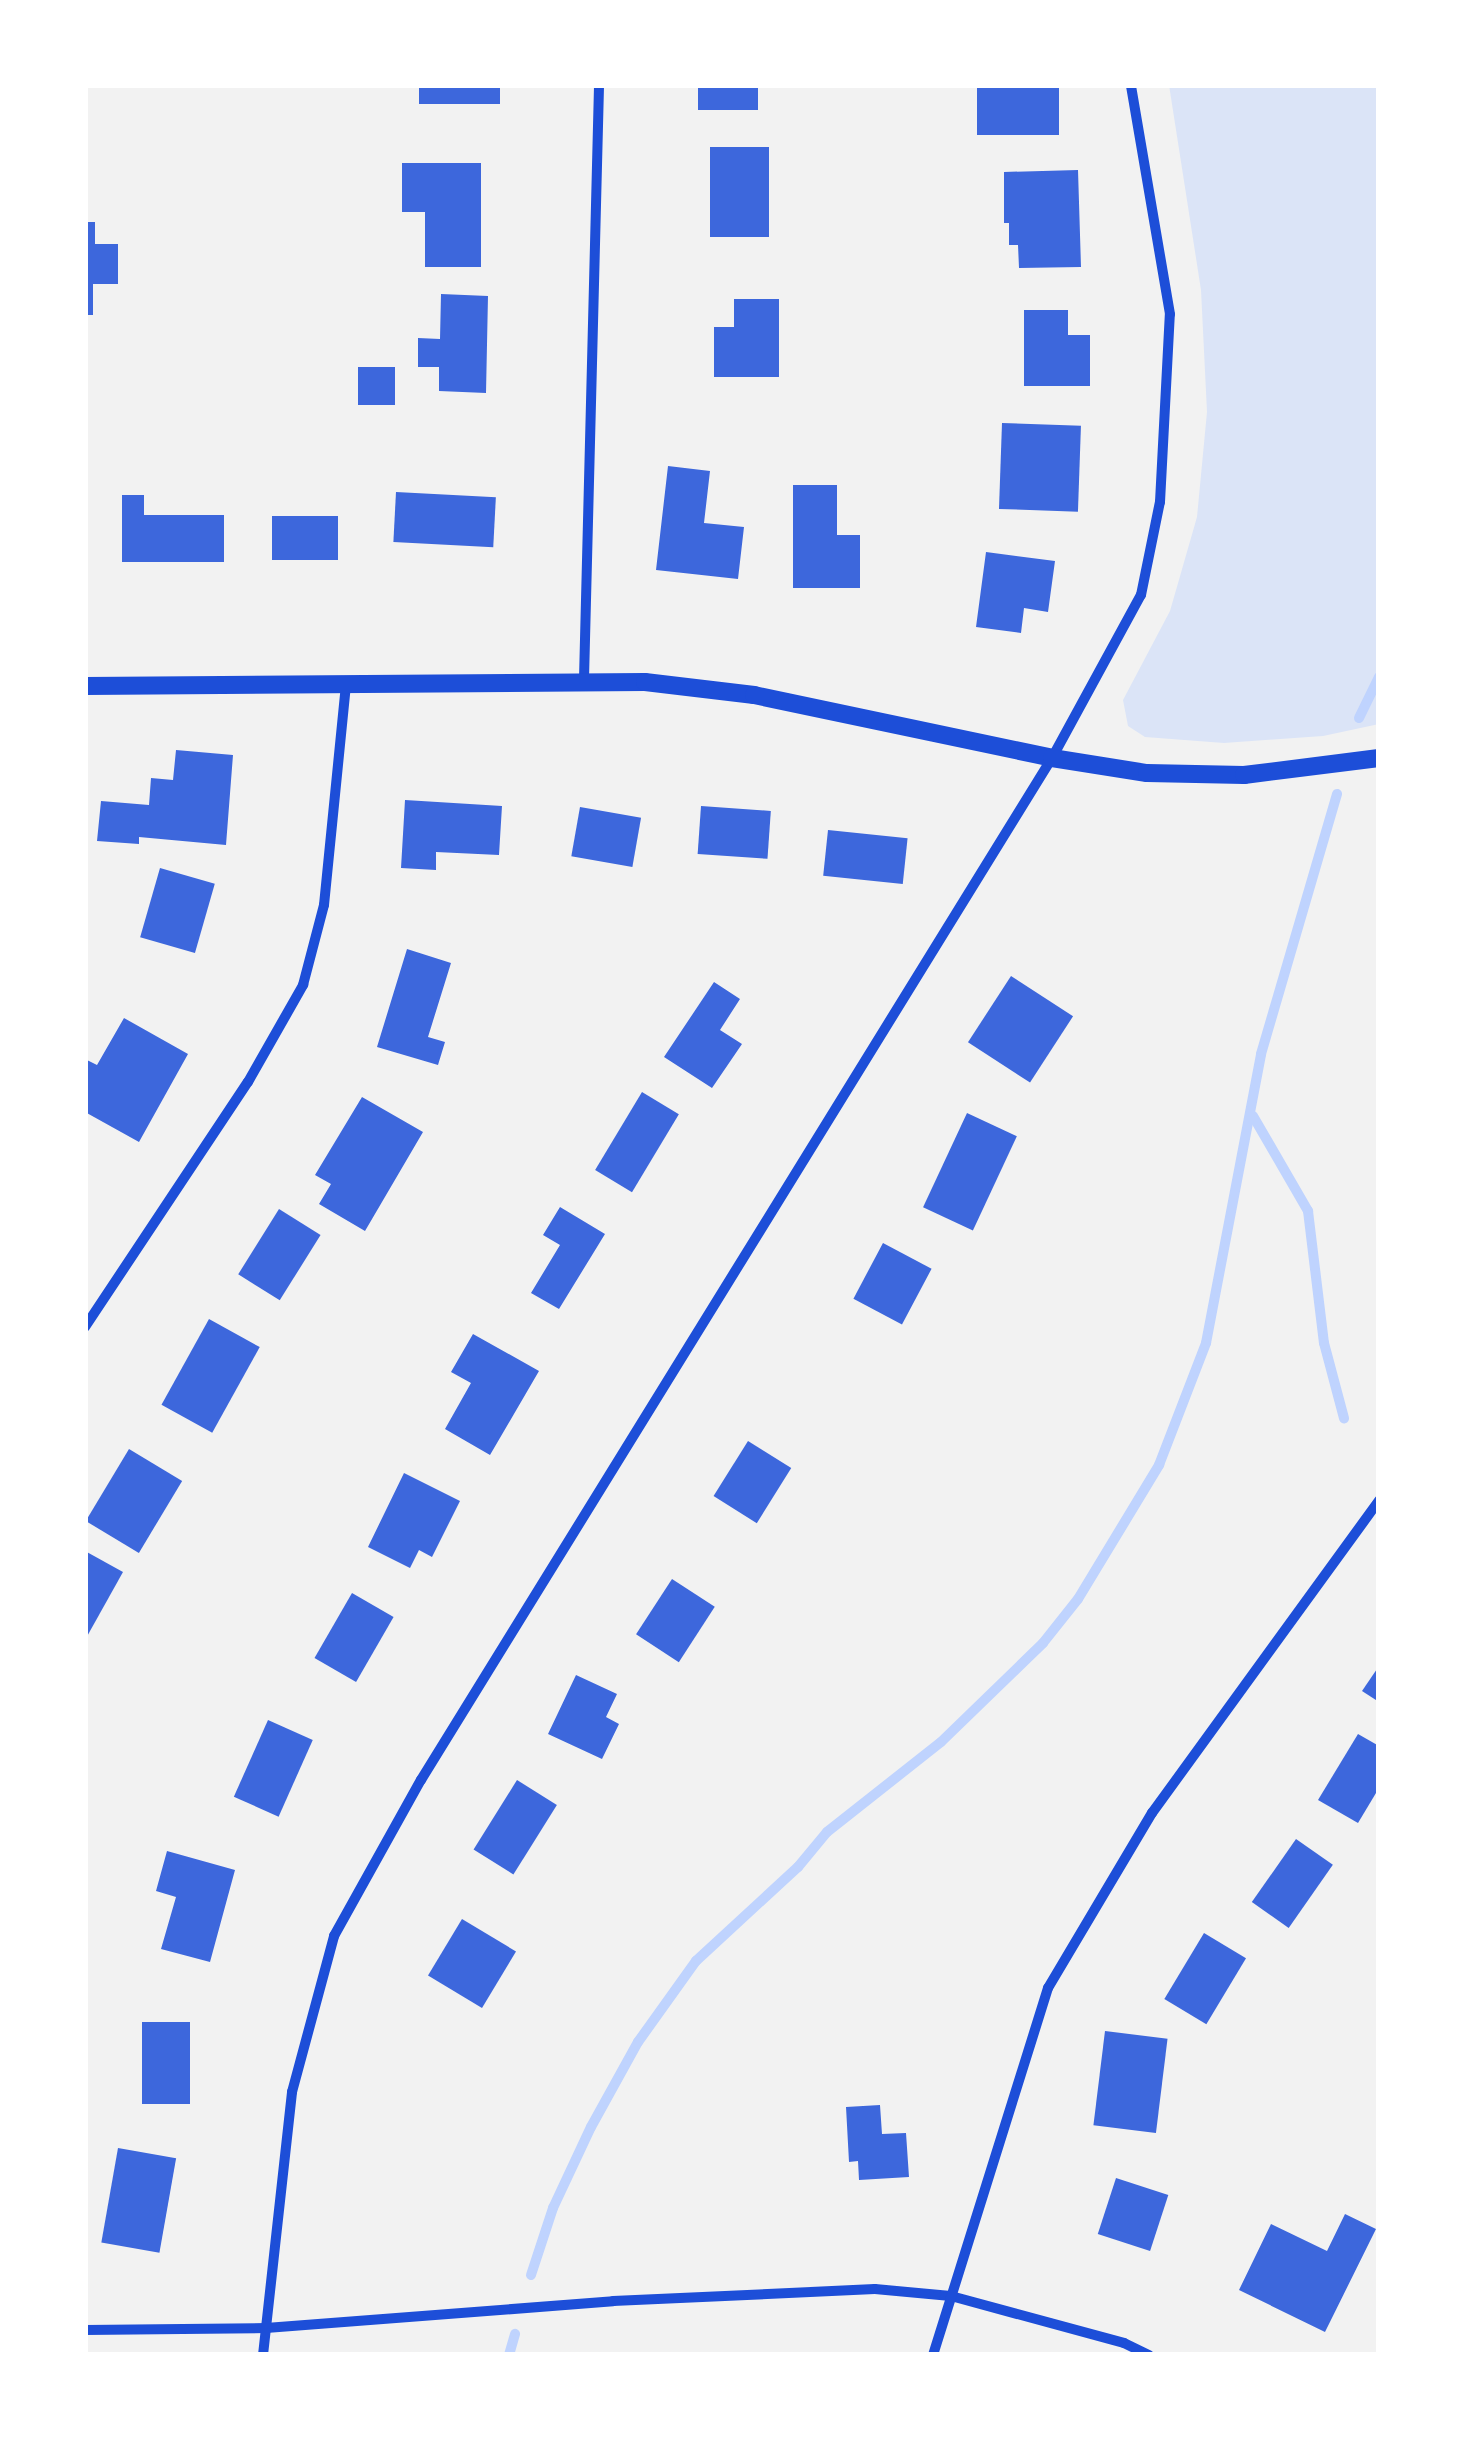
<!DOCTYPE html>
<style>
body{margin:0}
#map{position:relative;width:1464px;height:2440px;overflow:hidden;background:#f2f2f2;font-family:"PT Sans Narrow",sans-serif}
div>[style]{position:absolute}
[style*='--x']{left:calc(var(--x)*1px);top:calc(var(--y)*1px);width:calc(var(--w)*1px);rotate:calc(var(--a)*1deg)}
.green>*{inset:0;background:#dbe4f7}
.stream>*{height:10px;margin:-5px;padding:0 5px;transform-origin:5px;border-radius:5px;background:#bfd3fe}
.building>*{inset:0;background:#3d67dc;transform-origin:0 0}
.minor>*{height:10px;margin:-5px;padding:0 5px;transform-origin:5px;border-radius:5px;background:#1d4ed8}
.tertiary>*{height:18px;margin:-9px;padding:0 9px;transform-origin:9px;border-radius:9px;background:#1d4ed8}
span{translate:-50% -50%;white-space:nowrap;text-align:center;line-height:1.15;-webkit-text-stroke:9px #fff;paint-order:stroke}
.frame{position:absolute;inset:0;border:88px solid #fff;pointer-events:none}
</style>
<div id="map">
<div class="green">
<div style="clip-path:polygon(1169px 85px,1379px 85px,1379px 724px,1323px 736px,1224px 743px,1145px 737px,1128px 726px,1123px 700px,1170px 611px,1197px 517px,1207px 412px,1201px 290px)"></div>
</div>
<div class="stream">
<div style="--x:1359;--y:718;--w:46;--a:-64"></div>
<div style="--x:1253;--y:1116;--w:110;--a:59.9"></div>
<div style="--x:1308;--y:1211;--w:133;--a:83.1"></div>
<div style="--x:1324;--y:1343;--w:78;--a:75.1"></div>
<div style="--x:531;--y:2275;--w:71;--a:-71.8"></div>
<div style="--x:553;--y:2208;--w:89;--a:-64.9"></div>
<div style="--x:591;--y:2127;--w:97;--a:-61.1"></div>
<div style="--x:638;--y:2042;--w:100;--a:-54.4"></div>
<div style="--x:696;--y:1961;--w:139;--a:-42.7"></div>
<div style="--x:798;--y:1867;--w:45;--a:-50.4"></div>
<div style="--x:827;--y:1832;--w:145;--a:-38.3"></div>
<div style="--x:941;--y:1742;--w:142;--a:-44.1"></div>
<div style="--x:1043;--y:1643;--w:56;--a:-51.5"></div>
<div style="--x:1078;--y:1599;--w:157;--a:-58.8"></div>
<div style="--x:1159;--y:1465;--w:131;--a:-68.9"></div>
<div style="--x:1206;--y:1343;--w:294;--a:-79.2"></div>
<div style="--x:1261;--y:1054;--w:271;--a:-73.7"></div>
<div style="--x:509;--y:2355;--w:22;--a:-74"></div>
</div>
<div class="building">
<div style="left:419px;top:85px;width:81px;height:19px"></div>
<div style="left:698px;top:85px;width:60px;height:25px"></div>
<div style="left:977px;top:85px;width:82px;height:50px"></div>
<div style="left:710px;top:147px;width:59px;height:90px"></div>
<div style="clip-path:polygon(402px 163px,481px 163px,481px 267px,425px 267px,425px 212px,402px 212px)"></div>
<div style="clip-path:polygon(1078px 170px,1081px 267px,1019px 268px,1018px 245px,1009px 245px,1009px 223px,1004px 223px,1004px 172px)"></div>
<div style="clip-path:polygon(85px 222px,95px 222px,95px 244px,118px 244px,118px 284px,93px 284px,93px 315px,85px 315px)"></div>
<div style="clip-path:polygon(441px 294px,488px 296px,486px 393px,439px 391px,439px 367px,418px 367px,418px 338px,440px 339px)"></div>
<div style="clip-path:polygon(734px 299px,779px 299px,779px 377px,714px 377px,714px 327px,734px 327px)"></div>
<div style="clip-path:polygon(1024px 310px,1068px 310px,1068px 335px,1090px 335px,1090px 386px,1024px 386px)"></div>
<div style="left:358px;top:367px;width:37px;height:38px"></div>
<div style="left:1002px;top:423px;width:79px;height:86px;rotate:2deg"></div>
<div style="clip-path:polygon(668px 466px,710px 471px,704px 523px,744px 527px,738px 579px,656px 570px)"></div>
<div style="clip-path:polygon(793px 485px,837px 485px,837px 535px,860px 535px,860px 588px,793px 588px)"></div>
<div style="left:396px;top:492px;width:100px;height:50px;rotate:3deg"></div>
<div style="clip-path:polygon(122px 495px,144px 495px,144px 515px,224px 515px,224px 562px,122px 562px)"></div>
<div style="left:272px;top:516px;width:66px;height:44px"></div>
<div style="clip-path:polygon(986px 552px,1055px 561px,1048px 612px,1024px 608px,1021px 633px,976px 627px)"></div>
<div style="clip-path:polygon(176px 750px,233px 755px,226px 845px,139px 837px,139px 844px,97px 841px,101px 801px,149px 805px,151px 778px,173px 780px)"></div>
<div style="clip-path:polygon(405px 800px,502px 806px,499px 855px,436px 852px,436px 870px,401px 868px)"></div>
<div style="left:701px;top:806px;width:70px;height:48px;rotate:4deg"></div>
<div style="left:580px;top:807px;width:62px;height:50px;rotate:10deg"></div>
<div style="left:828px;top:830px;width:80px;height:46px;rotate:6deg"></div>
<div style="left:160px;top:868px;width:57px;height:72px;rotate:16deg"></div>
<div style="clip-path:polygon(407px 949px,451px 963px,428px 1037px,445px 1042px,438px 1065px,377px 1047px)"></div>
<div style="left:1011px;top:976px;width:74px;height:79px;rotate:33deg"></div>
<div style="clip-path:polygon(714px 982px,740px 999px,720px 1030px,742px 1044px,712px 1088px,664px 1057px)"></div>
<div style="clip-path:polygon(124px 1018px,188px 1054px,139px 1142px,85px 1112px,85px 1059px,97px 1065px)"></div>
<div style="left:642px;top:1092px;width:43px;height:91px;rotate:31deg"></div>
<div style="clip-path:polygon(362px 1097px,423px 1132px,365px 1231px,319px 1204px,331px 1184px,315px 1175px)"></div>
<div style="left:967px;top:1113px;width:55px;height:104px;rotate:25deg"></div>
<div style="clip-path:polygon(560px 1207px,605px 1234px,559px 1309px,531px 1293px,560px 1245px,543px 1235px)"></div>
<div style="left:279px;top:1209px;width:49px;height:77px;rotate:32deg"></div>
<div style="left:883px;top:1243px;width:55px;height:63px;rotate:28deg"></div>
<div style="left:209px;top:1319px;width:58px;height:98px;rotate:29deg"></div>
<div style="clip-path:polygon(473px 1334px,539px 1371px,490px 1455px,445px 1429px,471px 1383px,451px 1372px)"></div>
<div style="left:748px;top:1441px;width:51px;height:65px;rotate:32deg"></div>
<div style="left:129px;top:1449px;width:62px;height:84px;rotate:31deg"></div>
<div style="clip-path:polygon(404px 1473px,460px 1501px,432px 1557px,419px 1550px,410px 1568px,368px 1547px)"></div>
<div style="clip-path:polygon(85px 1551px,123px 1572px,85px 1640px)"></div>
<div style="left:672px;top:1579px;width:51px;height:66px;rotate:33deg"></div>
<div style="left:352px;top:1593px;width:48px;height:75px;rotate:30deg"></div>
<div style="clip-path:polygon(1379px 1666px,1379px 1702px,1362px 1691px)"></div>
<div style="clip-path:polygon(576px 1675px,617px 1694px,606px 1717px,619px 1724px,602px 1759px,548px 1734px)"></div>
<div style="left:268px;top:1720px;width:49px;height:84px;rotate:24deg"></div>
<div style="clip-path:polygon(1358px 1734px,1379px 1746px,1379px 1788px,1358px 1823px,1318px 1800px)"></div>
<div style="left:517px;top:1780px;width:47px;height:82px;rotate:32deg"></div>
<div style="left:1296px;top:1839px;width:45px;height:77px;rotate:35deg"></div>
<div style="clip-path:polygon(167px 1851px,235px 1870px,210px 1962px,161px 1949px,176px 1897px,156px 1891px)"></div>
<div style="left:462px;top:1919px;width:63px;height:66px;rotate:31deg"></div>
<div style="left:1204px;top:1933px;width:49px;height:77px;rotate:31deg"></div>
<div style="left:142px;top:2022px;width:48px;height:82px"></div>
<div style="left:1105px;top:2031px;width:63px;height:95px;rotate:7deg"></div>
<div style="clip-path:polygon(880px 2105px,882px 2134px,906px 2133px,909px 2177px,859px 2180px,858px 2161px,849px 2162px,846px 2107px)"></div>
<div style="left:118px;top:2148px;width:59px;height:96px;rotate:10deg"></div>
<div style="left:1116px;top:2178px;width:55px;height:59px;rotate:18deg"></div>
<div style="clip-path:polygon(1345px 2214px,1376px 2229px,1325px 2332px,1239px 2290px,1271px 2224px,1327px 2251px)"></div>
</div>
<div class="minor">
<div style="--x:584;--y:679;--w:594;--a:-88.55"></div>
<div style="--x:85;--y:1327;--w:294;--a:-56.4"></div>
<div style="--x:248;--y:1082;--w:112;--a:-60.4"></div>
<div style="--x:303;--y:985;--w:83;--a:-75.3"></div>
<div style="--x:324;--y:905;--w:221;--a:-84.3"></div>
<div style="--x:85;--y:2330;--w:181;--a:-0.6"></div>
<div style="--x:266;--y:2328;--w:348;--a:-4.4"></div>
<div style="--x:613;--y:2301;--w:262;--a:-2.6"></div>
<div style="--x:875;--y:2289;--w:76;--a:5.3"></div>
<div style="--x:951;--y:2296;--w:179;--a:15.2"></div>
<div style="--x:1124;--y:2343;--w:28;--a:26"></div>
<div style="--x:263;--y:2355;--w:265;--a:-83.7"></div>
<div style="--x:292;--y:2092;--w:162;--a:-74.9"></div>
<div style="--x:334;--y:1936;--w:179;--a:-60.9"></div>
<div style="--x:421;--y:1780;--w:1201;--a:-58.31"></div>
<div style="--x:1052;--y:758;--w:186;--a:-61.4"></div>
<div style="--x:1141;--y:595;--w:95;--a:-78.5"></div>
<div style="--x:1160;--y:502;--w:188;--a:-87"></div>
<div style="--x:1170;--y:314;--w:232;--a:-99.7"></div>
<div style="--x:933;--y:2355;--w:385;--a:-72.6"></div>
<div style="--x:1048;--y:1988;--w:204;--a:-59.3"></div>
<div style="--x:1152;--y:1813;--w:387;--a:-54"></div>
</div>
<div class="tertiary">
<div style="--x:85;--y:686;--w:560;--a:-0.41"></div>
<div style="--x:645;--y:682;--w:110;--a:6.8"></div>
<div style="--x:754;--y:695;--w:305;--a:11.9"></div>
<div style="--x:1052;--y:758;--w:96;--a:9"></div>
<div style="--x:1147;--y:773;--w:97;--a:1.2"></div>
<div style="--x:1244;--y:775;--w:136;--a:-7.2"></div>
</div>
<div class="frame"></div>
</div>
